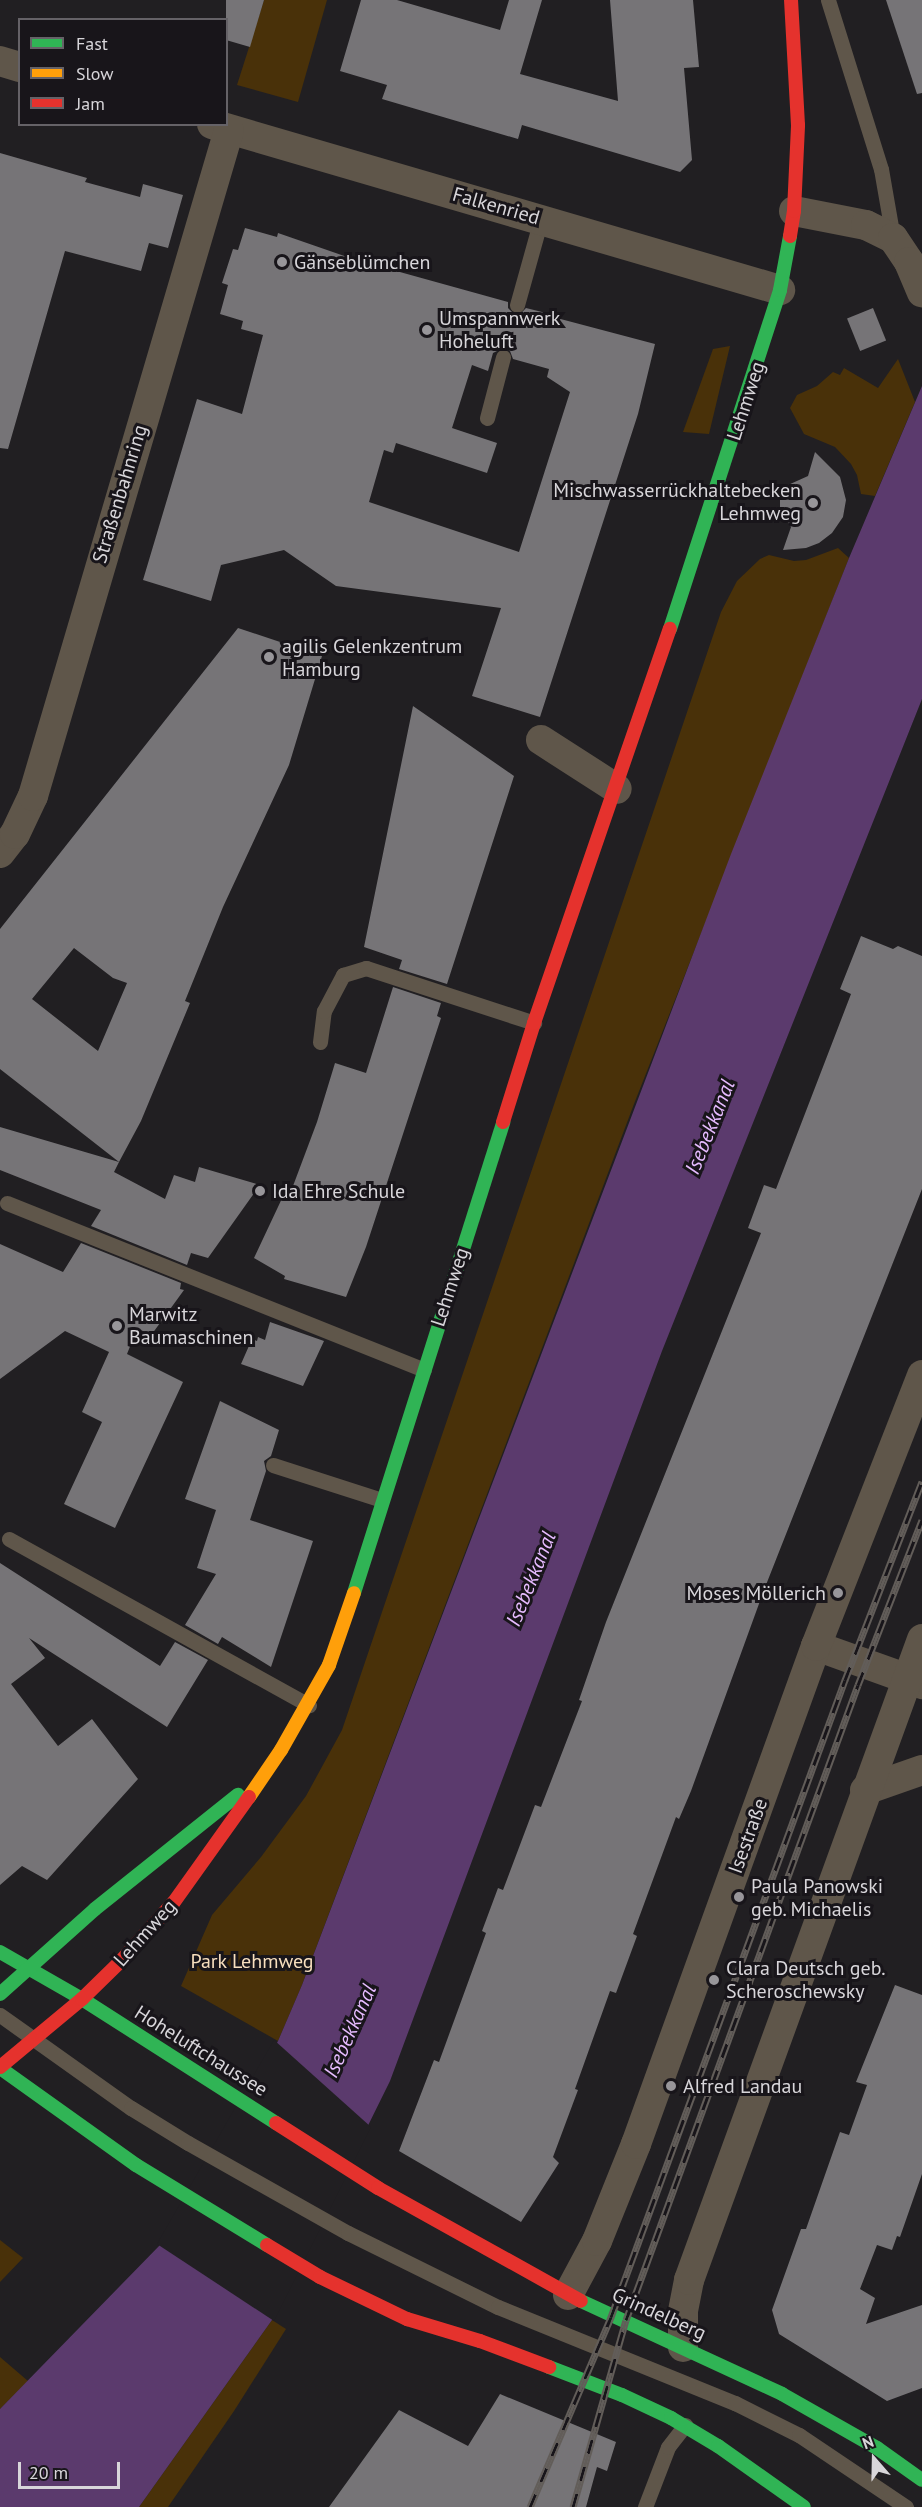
<!DOCTYPE html>
<meta charset="utf-8">
<style>
body{margin:0}
#map{position:relative;width:922px;height:2507px;overflow:hidden;background:#211f22;font-family:"PT Sans",sans-serif}
div>[style]{position:absolute}
[style*='--x']{left:calc(var(--x)*1px);top:calc(var(--y)*1px);width:calc(var(--w)*1px);rotate:calc(var(--a)*1deg)}
.green>*{inset:0;background:#493109}
.water>*{inset:0;background:#5b3a6d}
.pier>*{inset:0;background:#211f22}
.building>*{inset:0;background:#767477;transform-origin:0 0}
.lane>*{height:15px;margin:-7.5px;padding:0 7.5px;transform-origin:7.5px;border-radius:7.5px;background:#5f564a}
.street>*{height:30px;margin:-15px;padding:0 15px;transform-origin:15px;border-radius:15px;background:#5f564a}
.fast>*{height:14px;margin:-7px;padding:0 7px;transform-origin:7px;border-radius:7px;background:#30b455}
.slow>*{height:14px;margin:-7px;padding:0 7px;transform-origin:7px;border-radius:7px;background:#ff9f0a}
.jam>*{height:14px;margin:-7px;padding:0 7px;transform-origin:7px;border-radius:7px;background:#e5322d}
.rail>*{height:7px;margin-top:-3.5px;transform-origin:0;background:repeating-linear-gradient(90deg,#18151a 0 14px,#625d59 0 28px);box-sizing:border-box;border-block:2px solid #625d59}
.dots>*{width:16px;height:16px;translate:-50% -50%;box-sizing:border-box;border:3px solid #18151a;border-radius:50%}
span{translate:-50% -50%;white-space:nowrap;text-align:center;line-height:1.15;-webkit-text-stroke:6px #18151a;paint-order:stroke}
.street-label{font-size:20px;color:#d8d6da}
.poi-label{font-size:20px;color:#d8d6da}
.left{translate:0 -50%;text-align:left}
.right{translate:-100% -50%;text-align:right}
.park-label{font-size:20px;color:#f8dfbe}
.water-label{font-size:21px;color:#e6bbff;font-style:italic}
.legend{position:absolute;left:18px;top:18px;width:210px;height:108px;box-sizing:border-box;background:#18151a;border:2px solid #656267;margin:0;padding:8px 10px;list-style:none;font-size:18px;color:#d8d6da}
.legend li{display:flex;align-items:center;gap:12px;height:30px}
.legend b{width:30px;border:2px solid #656267}
.north{position:absolute;left:844px;top:2429px;width:60px;height:60px;-webkit-text-stroke:4px #18151a;paint-order:stroke;rotate:340deg;font-size:16px;font-weight:700;line-height:24px;text-align:center;color:#d8d6da}
.north::after{content:'';display:block;margin:auto;width:21px;height:27px;background:#d8d6da;clip-path:polygon(50% 0,100% 100%,50% 72%,0 100%)}
.scale{position:absolute;left:18px;top:2462px;width:102px;height:27px;box-sizing:border-box;border:3px solid #d8d6da;border-top:0;padding-left:8px;font-size:18px;line-height:21px;white-space:nowrap;color:#d8d6da;-webkit-text-stroke:4px #18151a;paint-order:stroke}
</style>
<div id="map">
<div class="green">
<div style="clip-path:polygon(264px 0,327px 0,298px 102px,237px 85px)"></div>
<div style="clip-path:polygon(730px 346px,709px 434px,683px 432px,713px 349px)"></div>
<div style="clip-path:polygon(898px 359px,915px 402px,875px 496px,861px 494px,857px 475px,851px 464px,835px 447px,804px 434px,790px 408px,797px 395px,817px 386px,833px 372px,840px 375px,844px 368px,878px 388px)"></div>
<div style="clip-path:polygon(838px 548px,849px 558px,634px 1104px,302px 1985px,278px 2041px,181px 1986px,212px 1915px,261px 1857px,306px 1796px,342px 1730px,721px 612px,737px 581px,760px 559px,769px 555px,794px 561px,806px 560px)"></div>
<div style="clip-path:polygon(0 2240px,23px 2258px,0 2282px)"></div>
<div style="clip-path:polygon(272px 2320px,286px 2329px,234px 2411px,168px 2507px,139px 2507px)"></div>
<div style="clip-path:polygon(0 2357px,28px 2381px,0 2409px)"></div>
</div>
<div class="water">
<div style="clip-path:polygon(922px 386px,922px 699px,662px 1351px,390px 2081px,272px 2320px,139px 2507px,0 2507px,0 2409px,160px 2245px,278px 2041px,302px 1985px,731px 854px,849px 558px)"></div>
</div>
<div class="pier">
<div style="clip-path:polygon(274px 2040px,371px 2127px,274px 2321px,157px 2244px)"></div>
</div>
<div class="building">
<div style="clip-path:polygon(226px 0,264px 0,250px 47px,226px 40px)"></div>
<div style="clip-path:polygon(361px 0,397px 0,500px 30px,509px 0,542px 0,520px 74px,618px 101px,610px 0,693px 0,699px 67px,684px 68px,692px 160px,680px 172px,522px 125px,518px 139px,382px 99px,387px 85px,340px 71px)"></div>
<div style="clip-path:polygon(886px 0,922px 0,922px 93px,917px 94px)"></div>
<div style="clip-path:polygon(0 153px,87px 178px,85px 182px,140px 197px,143px 184px,183px 195px,168px 248px,149px 243px,141px 271px,65px 251px,8px 449px,0 448px)"></div>
<div style="clip-path:polygon(evenodd,245px 228px,277px 237px,278px 233px,353px 259px,508px 302px,508px 308px,514px 314px,520px 314px,526px 308px,554px 315px,553px 317px,655px 344px,638px 414px,540px 717px,472px 696px,501px 608px,336px 586px,284px 550px,221px 565px,211px 601px,143px 580px,197px 399px,242px 414px,263px 335px,241px 329px,243px 321px,220px 314px,228px 285px,222px 283px,233px 249px,238px 250px,245px 228px,505px 347px,510px 351px,513px 359px,549px 369px,547px 377px,570px 392px,519px 552px,369px 502px,384px 450px,393px 453px,396px 443px,487px 473px,497px 443px,452px 428px,472px 365px,488px 371px,493px 353px,505px 347px)"></div>
<div style="left:873px;top:308px;width:35px;height:28px;rotate:68deg"></div>
<div style="clip-path:polygon(815px 452px,840px 477px,846px 500px,843px 517px,832px 533px,819px 543px,806px 548px,783px 550px,791px 527px,780px 508px,780px 496px,788px 485px,808px 476px)"></div>
<div style="clip-path:polygon(evenodd,238px 628px,322px 656px,289px 765px,223px 907px,185px 1001px,190px 1003px,141px 1121px,119px 1162px,0 1069px,0 929px,238px 628px,74px 948px,113px 978px,127px 983px,98px 1051px,32px 999px,74px 948px)"></div>
<div style="clip-path:polygon(413px 706px,514px 776px,447px 984px,399px 969px,402px 960px,364px 947px)"></div>
<div style="clip-path:polygon(861px 936px,893px 949px,898px 946px,922px 956px,922px 1189px,764px 1590px,691px 1791px,679px 1819px,676px 1817px,633px 1934px,637px 1936px,616px 1993px,610px 1991px,575px 2089px,578px 2090px,553px 2157px,559px 2163px,521px 2222px,399px 2151px,434px 2060px,439px 2062px,486px 1933px,482px 1931px,498px 1888px,503px 1890px,535px 1805px,541px 1807px,582px 1701px,579px 1700px,606px 1622px,761px 1233px,748px 1228px,764px 1185px,776px 1189px,851px 994px,840px 989px)"></div>
<div style="clip-path:polygon(393px 987px,441px 1003px,437px 1016px,441px 1018px,366px 1247px,346px 1297px,284px 1279px,285px 1276px,254px 1258px,285px 1192px,290px 1194px,317px 1122px,335px 1063px,366px 1073px)"></div>
<div style="clip-path:polygon(0 1127px,119px 1162px,114px 1172px,165px 1199px,174px 1175px,195px 1182px,199px 1167px,260px 1185px,208px 1258px,191px 1253px,187px 1265px,91px 1226px,101px 1210px,0 1170px)"></div>
<div style="clip-path:polygon(81px 1243px,181px 1283px,180px 1289px,184px 1290px,152px 1334px,137px 1329px,127px 1354px,183px 1382px,115px 1528px,64px 1504px,102px 1422px,82px 1412px,109px 1352px,65px 1331px,0 1379px,0 1244px,63px 1272px)"></div>
<div style="clip-path:polygon(270px 1322px,324px 1341px,303px 1386px,241px 1364px,252px 1339px,257px 1341px,258px 1337px,265px 1340px)"></div>
<div style="clip-path:polygon(220px 1401px,279px 1430px,271px 1456px,264px 1461px,266px 1471px,250px 1520px,313px 1541px,271px 1667px,222px 1637px,218px 1644px,185px 1625px,216px 1574px,197px 1568px,216px 1510px,185px 1499px)"></div>
<div style="clip-path:polygon(0 1563px,160px 1666px,175px 1642px,208px 1660px,167px 1727px,29px 1638px,45px 1658px,11px 1684px,58px 1746px,92px 1719px,138px 1779px,47px 1880px,22px 1866px,0 1885px)"></div>
<div style="clip-path:polygon(895px 1985px,922px 1995px,922px 2174px,900px 2237px,897px 2236px,892px 2250px,877px 2245px,860px 2289px,875px 2298px,866px 2324px,922px 2305px,922px 2388px,887px 2401px,779px 2334px,772px 2310px,801px 2229px,806px 2229px,840px 2132px,849px 2135px,867px 2085px,856px 2082px)"></div>
<div style="clip-path:polygon(500px 2394px,616px 2442px,607px 2471px,597px 2467px,586px 2507px,329px 2507px,399px 2410px,468px 2446px)"></div>
</div>
<div class="lane">
<div style="--x:828;--y:0;--w:177;--a:72.6"></div>
<div style="--x:881;--y:169;--w:70;--a:80.1"></div>
<div style="--x:517;--y:305;--w:89;--a:-74.4"></div>
<div style="--x:487;--y:418;--w:63;--a:-75.3"></div>
<div style="--x:320;--y:1042;--w:31;--a:-83"></div>
<div style="--x:324;--y:1011;--w:41;--a:-62.2"></div>
<div style="--x:343;--y:975;--w:24;--a:-17"></div>
<div style="--x:366;--y:968;--w:177;--a:18.1"></div>
<div style="--x:7;--y:1203;--w:449;--a:21.8"></div>
<div style="--x:273;--y:1465;--w:114;--a:17.8"></div>
<div style="--x:9;--y:1539;--w:343;--a:29"></div>
<div style="--x:0;--y:2015;--w:161;--a:35.4"></div>
<div style="--x:131;--y:2108;--w:67;--a:31.6"></div>
<div style="--x:188;--y:2143;--w:184;--a:29.4"></div>
<div style="--x:348;--y:2233;--w:167;--a:26.3"></div>
<div style="--x:498;--y:2307;--w:256;--a:22.1"></div>
<div style="--x:735;--y:2403;--w:72;--a:26.6"></div>
<div style="--x:799;--y:2435;--w:129;--a:33.9"></div>
<div style="--x:645;--y:2507;--w:64;--a:-69"></div>
<div style="--x:668;--y:2447;--w:28;--a:-52"></div>
</div>
<div class="street">
<div style="--x:0;--y:61;--w:21;--a:17"></div>
<div style="--x:212;--y:124;--w:592;--a:16.29"></div>
<div style="--x:794;--y:211;--w:73;--a:11"></div>
<div style="--x:866;--y:225;--w:30;--a:26"></div>
<div style="--x:893;--y:238;--w:29;--a:56"></div>
<div style="--x:909;--y:262;--w:33;--a:67"></div>
<div style="--x:541;--y:740;--w:90;--a:32.8"></div>
<div style="--x:0;--y:853;--w:24;--a:-52"></div>
<div style="--x:15;--y:834;--w:42;--a:-64.7"></div>
<div style="--x:33;--y:796;--w:694;--a:-73.6"></div>
<div style="--x:816;--y:1646;--w:113;--a:19.7"></div>
<div style="--x:865;--y:1790;--w:60;--a:-19.3"></div>
<div style="--x:568;--y:2295;--w:61;--a:-61.8"></div>
<div style="--x:597;--y:2241;--w:105;--a:-68.1"></div>
<div style="--x:636;--y:2144;--w:530;--a:-70.13"></div>
<div style="--x:816;--y:1646;--w:291;--a:-68.6"></div>
<div style="--x:683;--y:2347;--w:36;--a:-90"></div>
<div style="--x:683;--y:2311;--w:32;--a:-79"></div>
<div style="--x:689;--y:2280;--w:682;--a:-70.02"></div>
</div>
<div class="fast">
<div style="--x:670;--y:629;--w:356;--a:-72"></div>
<div style="--x:780;--y:290;--w:55;--a:-79.5"></div>
<div style="--x:354;--y:1593;--w:494;--a:-72.4"></div>
<div style="--x:0;--y:1952;--w:95;--a:29.8"></div>
<div style="--x:82;--y:1999;--w:230;--a:32.6"></div>
<div style="--x:0;--y:1994;--w:127;--a:-41.8"></div>
<div style="--x:95;--y:1909;--w:183;--a:-38.6"></div>
<div style="--x:0;--y:2068;--w:167;--a:35.5"></div>
<div style="--x:136;--y:2165;--w:153;--a:31.4"></div>
<div style="--x:581;--y:2301;--w:221;--a:24.8"></div>
<div style="--x:782;--y:2394;--w:109;--a:29.6"></div>
<div style="--x:877;--y:2448;--w:55;--a:35.4"></div>
<div style="--x:549;--y:2367;--w:78;--a:21"></div>
<div style="--x:622;--y:2395;--w:54;--a:25.1"></div>
<div style="--x:671;--y:2418;--w:55;--a:30.8"></div>
<div style="--x:718;--y:2446;--w:105;--a:35.3"></div>
</div>
<div class="slow">
<div style="--x:249;--y:1797;--w:57;--a:-55.8"></div>
<div style="--x:281;--y:1750;--w:98;--a:-60.5"></div>
<div style="--x:329;--y:1665;--w:76;--a:-70.9"></div>
</div>
<div class="jam">
<div style="--x:790;--y:236;--w:25;--a:-81"></div>
<div style="--x:794;--y:211;--w:86;--a:-87.3"></div>
<div style="--x:798;--y:125;--w:125;--a:-93.2"></div>
<div style="--x:503;--y:1122;--w:104;--a:-72.6"></div>
<div style="--x:534;--y:1023;--w:417;--a:-71"></div>
<div style="--x:0;--y:2067;--w:107;--a:-39.7"></div>
<div style="--x:82;--y:1999;--w:54;--a:-44.3"></div>
<div style="--x:121;--y:1961;--w:79;--a:-48.1"></div>
<div style="--x:174;--y:1902;--w:129;--a:-54.5"></div>
<div style="--x:276;--y:2123;--w:121;--a:32.5"></div>
<div style="--x:378;--y:2188;--w:232;--a:29.1"></div>
<div style="--x:267;--y:2245;--w:62;--a:31.1"></div>
<div style="--x:320;--y:2277;--w:97;--a:25.8"></div>
<div style="--x:407;--y:2319;--w:76;--a:16.8"></div>
<div style="--x:480;--y:2341;--w:74;--a:20.6"></div>
</div>
<div class="rail">
<div style="--x:530;--y:2507;--w:207;--a:-66.9"></div>
<div style="--x:611;--y:2317;--w:679;--a:-69.83"></div>
<div style="--x:845;--y:1680;--w:213;--a:-68.8"></div>
<div style="--x:573;--y:2507;--w:194;--a:-74.2"></div>
<div style="--x:626;--y:2320;--w:676;--a:-69.93"></div>
<div style="--x:858;--y:1685;--w:177;--a:-68.8"></div>
</div>
<div class="dots">
<div style="left:282px;top:262px;background:#98969a"></div>
<div style="left:427px;top:330px;background:#98969a"></div>
<div style="left:813px;top:503px;background:#98969a"></div>
<div style="left:269px;top:657px;background:#98969a"></div>
<div style="left:260px;top:1191px;background:#98969a"></div>
<div style="left:117px;top:1326px;background:#98969a"></div>
<div style="left:838px;top:1593px;background:#98969a"></div>
<div style="left:739px;top:1897px;background:#98969a"></div>
<div style="left:714px;top:1980px;background:#98969a"></div>
<div style="left:671px;top:2086px;background:#98969a"></div>
</div>
<div class="street-label">
<span style="left:496px;top:206px;rotate:16deg">Falkenried</span>
<span style="left:746px;top:401px;rotate:-72deg">Lehmweg</span>
<span style="left:120px;top:494px;rotate:-73deg">Straßenbahnring</span>
<span style="left:450px;top:1287px;rotate:-72deg">Lehmweg</span>
<span style="left:748px;top:1836px;rotate:-70deg">Isestraße</span>
<span style="left:145px;top:1933px;rotate:-48deg">Lehmweg</span>
<span style="left:201px;top:2051px;rotate:32deg">Hoheluftchaussee</span>
<span style="left:659px;top:2314px;rotate:24deg">Grindelberg</span>
</div>
<div class="poi-label">
<span class="left" style="left:294px;top:262px">Gänseblümchen</span>
<span class="left" style="left:439px;top:330px">Umspannwerk<br>Hoheluft</span>
<span class="right" style="left:801px;top:502px">Mischwasserrückhaltebecken<br>Lehmweg</span>
<span class="left" style="left:282px;top:658px">agilis Gelenkzentrum<br>Hamburg</span>
<span class="left" style="left:272px;top:1191px">Ida Ehre Schule</span>
<span class="left" style="left:129px;top:1326px">Marwitz<br>Baumaschinen</span>
<span class="right" style="left:826px;top:1593px">Moses Möllerich</span>
<span class="left" style="left:751px;top:1898px">Paula Panowski<br>geb. Michaelis</span>
<span class="left" style="left:726px;top:1980px">Clara Deutsch geb.<br>Scheroschewsky</span>
<span class="left" style="left:683px;top:2086px">Alfred Landau</span>
</div>
<div class="park-label">
<span style="left:252px;top:1961px">Park Lehmweg</span>
</div>
<div class="water-label">
<span style="left:710px;top:1127px;rotate:-68deg">Isebekkanal</span>
<span style="left:531px;top:1579px;rotate:-68deg">Isebekkanal</span>
<span style="left:350px;top:2031px;rotate:-66deg">Isebekkanal</span>
</div>
<ul class="legend">
<li><b style="height:8px;background:#30b455"></b>Fast</li>
<li><b style="height:8px;background:#ff9f0a"></b>Slow</li>
<li><b style="height:8px;background:#e5322d"></b>Jam</li>
</ul>
<div class="north">N</div>
<div class="scale">20 m</div>
</div>
